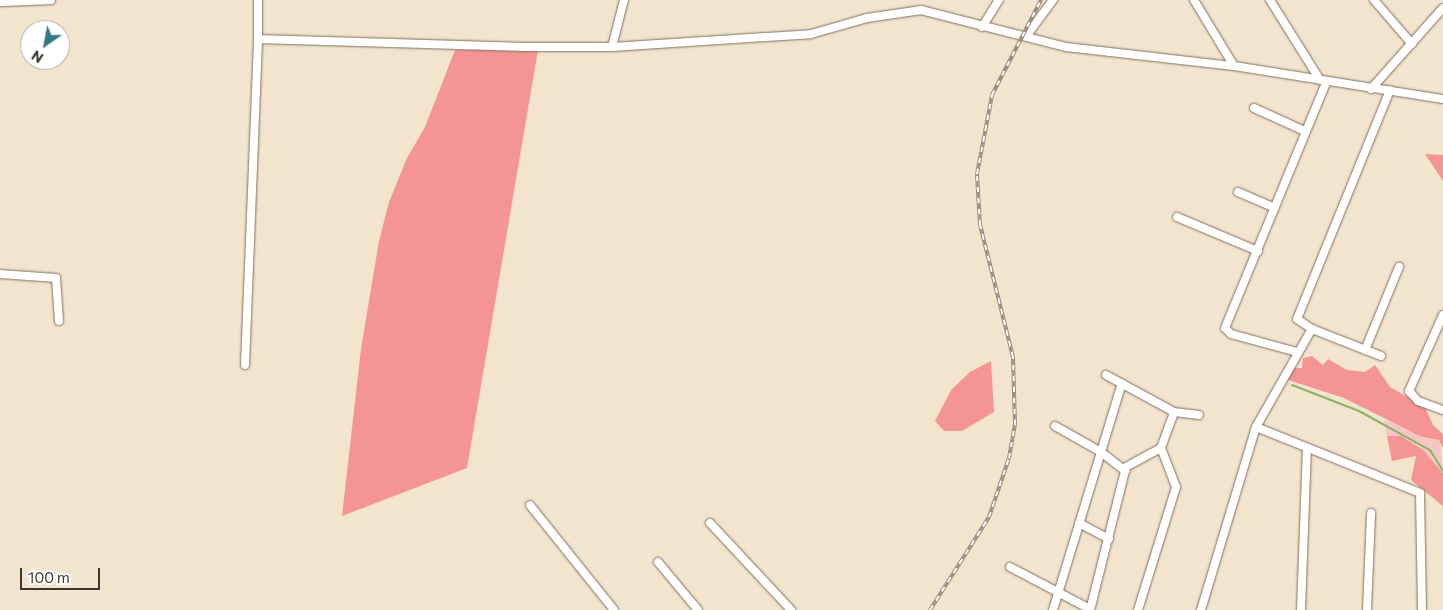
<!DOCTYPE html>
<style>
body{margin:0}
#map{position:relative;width:1443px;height:610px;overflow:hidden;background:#f3e4ce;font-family:Commissioner,sans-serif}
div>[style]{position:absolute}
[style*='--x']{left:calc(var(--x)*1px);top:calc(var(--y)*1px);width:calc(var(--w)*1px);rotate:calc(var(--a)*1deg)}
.green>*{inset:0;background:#f5c6c4}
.forest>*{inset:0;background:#f49593}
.stream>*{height:2px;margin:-1px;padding:0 1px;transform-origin:1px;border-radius:1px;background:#8bb363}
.roads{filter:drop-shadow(0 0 1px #7e705d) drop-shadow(0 0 1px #7e705d)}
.minor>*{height:8px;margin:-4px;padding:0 4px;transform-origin:4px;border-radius:4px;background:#fff}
.rail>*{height:4px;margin-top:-2px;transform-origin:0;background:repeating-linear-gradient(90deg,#fff 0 5.5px,#9a8f80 0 11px);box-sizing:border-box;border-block:1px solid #9a8f80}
span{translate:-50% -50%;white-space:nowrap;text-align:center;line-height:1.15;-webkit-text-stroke:4.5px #fff;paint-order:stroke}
.north{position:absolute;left:20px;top:20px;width:50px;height:50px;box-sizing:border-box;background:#fff;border:1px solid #b1afab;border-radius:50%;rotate:213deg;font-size:14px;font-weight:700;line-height:20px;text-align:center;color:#3d362e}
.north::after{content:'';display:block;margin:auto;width:18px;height:22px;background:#337986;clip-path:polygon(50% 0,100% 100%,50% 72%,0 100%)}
.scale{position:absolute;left:20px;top:568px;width:80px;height:22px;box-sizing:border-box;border:2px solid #3d362e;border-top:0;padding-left:6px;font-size:15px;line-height:18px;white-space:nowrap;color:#3d362e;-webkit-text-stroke:4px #fff;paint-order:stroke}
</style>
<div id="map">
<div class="green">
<div style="clip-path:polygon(1384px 420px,1414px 430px,1423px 438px,1440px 440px,1443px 473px,1423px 450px,1401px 436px,1387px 436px)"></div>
</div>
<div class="forest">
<div style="clip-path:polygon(455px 50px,538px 50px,467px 468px,342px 516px,361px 349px,379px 241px,389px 202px,407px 158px,425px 127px)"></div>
<div style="clip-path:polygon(1425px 154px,1443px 155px,1443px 181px)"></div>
<div style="clip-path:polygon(1312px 356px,1323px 365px,1328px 359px,1347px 370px,1365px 372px,1375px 365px,1390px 387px,1425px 407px,1433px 425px,1443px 434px,1443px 448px,1439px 440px,1422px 437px,1344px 398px,1288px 380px,1290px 368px,1302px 368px,1303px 358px)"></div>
<div style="clip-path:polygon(991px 361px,994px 412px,962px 431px,944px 431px,935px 421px,951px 390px,970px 372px)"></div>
<div style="clip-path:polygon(1387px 436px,1401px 436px,1423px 450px,1443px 473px,1443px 506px,1411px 480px,1416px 456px,1392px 461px)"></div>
</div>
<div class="stream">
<div style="--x:1292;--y:385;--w:72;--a:21.2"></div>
<div style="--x:1359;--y:411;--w:81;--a:28.8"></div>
<div style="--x:1430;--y:450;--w:25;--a:58"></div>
</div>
<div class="roads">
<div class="minor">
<div style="--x:258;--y:0;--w:39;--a:90"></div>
<div style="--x:258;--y:39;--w:268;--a:1.7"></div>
<div style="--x:526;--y:47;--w:86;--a:0"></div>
<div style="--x:612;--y:47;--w:199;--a:-3.7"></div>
<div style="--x:811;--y:34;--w:58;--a:-15.9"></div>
<div style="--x:867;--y:18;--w:55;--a:-8.4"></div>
<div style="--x:921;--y:10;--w:150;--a:14.3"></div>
<div style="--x:1066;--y:47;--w:169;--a:6.5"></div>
<div style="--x:1234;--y:66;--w:212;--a:9"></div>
<div style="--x:1194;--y:0;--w:77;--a:58.8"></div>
<div style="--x:1270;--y:0;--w:94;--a:58"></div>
<div style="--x:1374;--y:0;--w:58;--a:49.2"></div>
<div style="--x:0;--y:2;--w:51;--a:-2.2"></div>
<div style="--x:982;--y:27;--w:32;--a:-58"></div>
<div style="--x:1027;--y:35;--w:44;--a:-53.4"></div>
<div style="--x:612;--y:47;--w:49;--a:-75.7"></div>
<div style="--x:1371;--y:89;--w:108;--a:-48.4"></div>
<div style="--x:1254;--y:108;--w:56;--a:24.3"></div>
<div style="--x:1238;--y:192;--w:40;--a:23.4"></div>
<div style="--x:1177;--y:217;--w:88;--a:22.8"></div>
<div style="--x:0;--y:274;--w:56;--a:4.1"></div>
<div style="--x:56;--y:278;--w:43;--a:86"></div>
<div style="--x:1443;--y:315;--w:83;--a:114.1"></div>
<div style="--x:1409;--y:391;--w:13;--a:48"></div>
<div style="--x:1418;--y:401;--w:27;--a:20"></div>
<div style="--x:1365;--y:350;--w:90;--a:-67.7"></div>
<div style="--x:1297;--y:352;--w:68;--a:-164.7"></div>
<div style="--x:1231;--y:334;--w:8;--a:-135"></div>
<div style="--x:1225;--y:328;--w:267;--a:-67.6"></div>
<div style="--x:1381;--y:356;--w:74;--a:-158.6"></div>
<div style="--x:1312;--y:329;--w:18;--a:-146"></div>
<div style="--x:1297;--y:319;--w:247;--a:-67.9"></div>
<div style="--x:245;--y:365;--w:326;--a:-87.7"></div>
<div style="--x:1106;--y:375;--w:77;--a:28.6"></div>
<div style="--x:1174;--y:412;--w:25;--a:7"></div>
<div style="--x:1055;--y:426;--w:53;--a:29.5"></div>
<div style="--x:1101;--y:452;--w:31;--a:38"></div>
<div style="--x:1125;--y:471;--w:143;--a:104.1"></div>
<div style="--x:1256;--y:427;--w:177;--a:21.9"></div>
<div style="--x:1420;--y:493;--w:117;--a:89"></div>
<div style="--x:1124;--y:468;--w:42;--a:-28.4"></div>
<div style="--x:530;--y:505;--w:134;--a:51.3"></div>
<div style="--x:710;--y:523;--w:119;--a:47"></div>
<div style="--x:1079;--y:523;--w:34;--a:28"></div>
<div style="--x:658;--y:562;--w:62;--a:50.2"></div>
<div style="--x:1010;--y:567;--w:90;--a:27.7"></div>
<div style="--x:1053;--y:610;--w:237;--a:-73.1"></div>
<div style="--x:1138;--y:610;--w:129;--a:-72.8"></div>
<div style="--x:1176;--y:487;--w:42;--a:-111"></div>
<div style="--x:1161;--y:448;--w:38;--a:-70"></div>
<div style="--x:1201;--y:610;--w:191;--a:-73.3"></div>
<div style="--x:1256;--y:427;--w:113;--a:-60.3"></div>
<div style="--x:1301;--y:610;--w:162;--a:-87.9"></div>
<div style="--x:1367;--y:610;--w:97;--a:-87.6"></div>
</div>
</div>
<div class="rail">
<div style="--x:930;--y:610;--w:110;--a:-57.6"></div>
<div style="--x:989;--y:517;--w:62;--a:-71.3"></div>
<div style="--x:1009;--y:458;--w:34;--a:-80"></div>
<div style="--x:1015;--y:425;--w:68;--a:-91.7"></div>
<div style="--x:1013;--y:357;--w:136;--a:-104"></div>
<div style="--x:980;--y:225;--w:51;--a:-93.4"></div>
<div style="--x:977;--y:174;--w:80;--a:-79.2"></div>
<div style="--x:992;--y:95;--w:107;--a:-62.7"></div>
</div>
<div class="north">N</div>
<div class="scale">100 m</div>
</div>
